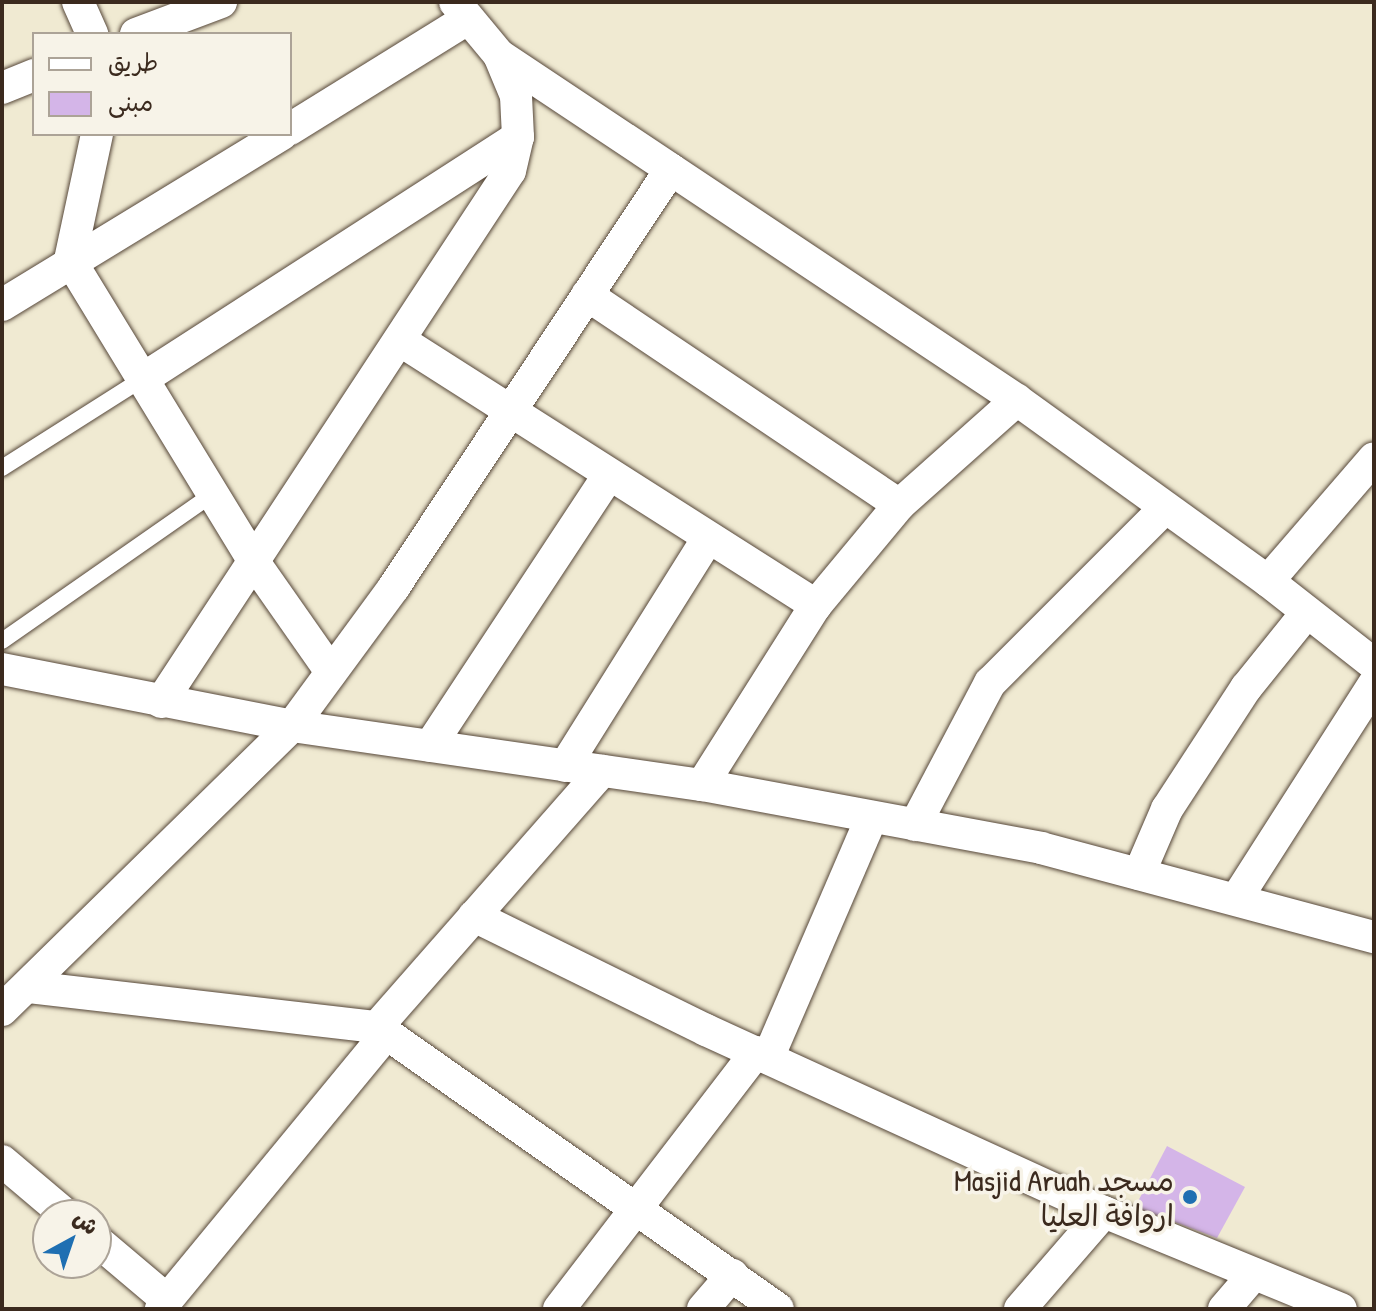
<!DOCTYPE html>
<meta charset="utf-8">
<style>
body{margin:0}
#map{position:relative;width:1376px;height:1311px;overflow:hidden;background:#f0ead2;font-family:"Patrick Hand","Playpen Sans Arabic",sans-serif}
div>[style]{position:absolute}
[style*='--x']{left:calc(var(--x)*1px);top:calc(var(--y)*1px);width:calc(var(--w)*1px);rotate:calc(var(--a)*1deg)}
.building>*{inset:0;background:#d4b5e8}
.roads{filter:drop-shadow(0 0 2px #564739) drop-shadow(0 0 2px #564739)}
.service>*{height:16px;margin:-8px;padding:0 8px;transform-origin:8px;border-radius:8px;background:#fff}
.minor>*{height:32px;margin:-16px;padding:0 16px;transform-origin:16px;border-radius:16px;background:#fff}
.dots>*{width:22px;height:22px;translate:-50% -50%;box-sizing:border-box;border:4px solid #f7f3e8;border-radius:50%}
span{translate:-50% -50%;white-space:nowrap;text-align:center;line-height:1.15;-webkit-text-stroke:7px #f7f3e8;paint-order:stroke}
.poi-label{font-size:30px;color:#3b2a1e}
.right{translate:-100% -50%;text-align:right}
.frame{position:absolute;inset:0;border:4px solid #3b2a1e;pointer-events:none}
.legend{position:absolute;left:32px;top:32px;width:260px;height:104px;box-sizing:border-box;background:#f7f3e8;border:2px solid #aca397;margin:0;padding:10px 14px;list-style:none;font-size:24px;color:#3b2a1e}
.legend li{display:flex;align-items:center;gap:16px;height:40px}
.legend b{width:40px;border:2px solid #aca397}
.north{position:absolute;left:32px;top:1199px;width:80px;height:80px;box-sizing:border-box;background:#f7f3e8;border:2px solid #aca397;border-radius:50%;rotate:40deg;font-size:22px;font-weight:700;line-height:32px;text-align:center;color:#3b2a1e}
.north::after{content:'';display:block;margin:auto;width:28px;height:36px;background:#1f6fb2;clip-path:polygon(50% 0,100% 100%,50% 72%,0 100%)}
</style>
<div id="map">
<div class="building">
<div style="clip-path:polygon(1167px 1146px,1245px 1187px,1217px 1238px,1135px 1207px)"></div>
</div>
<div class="roads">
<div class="service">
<div style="--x:2;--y:468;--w:168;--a:-32.4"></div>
<div style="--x:2;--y:641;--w:257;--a:-34.9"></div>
</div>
<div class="minor">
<div style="--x:78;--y:2;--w:35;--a:66"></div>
<div style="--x:455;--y:2;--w:69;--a:50.3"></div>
<div style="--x:499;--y:55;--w:622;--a:33.66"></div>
<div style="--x:1017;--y:400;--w:309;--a:35.8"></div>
<div style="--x:1268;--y:581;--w:135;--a:38.1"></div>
<div style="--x:136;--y:34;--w:91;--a:-20.6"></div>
<div style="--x:2;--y:88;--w:35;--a:-22"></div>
<div style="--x:290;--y:129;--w:207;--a:-31.8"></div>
<div style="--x:97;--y:134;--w:129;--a:102.1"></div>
<div style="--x:70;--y:260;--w:354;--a:58.6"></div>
<div style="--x:254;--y:562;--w:134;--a:55"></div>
<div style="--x:587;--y:295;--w:376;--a:33.9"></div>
<div style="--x:2;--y:305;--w:328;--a:-31.4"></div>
<div style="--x:401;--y:341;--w:492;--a:32.5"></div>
<div style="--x:144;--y:378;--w:445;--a:-32.8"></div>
<div style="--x:1268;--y:581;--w:162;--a:-49.2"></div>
<div style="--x:2;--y:669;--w:296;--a:11.1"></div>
<div style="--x:292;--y:726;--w:414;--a:8.2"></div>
<div style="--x:702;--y:785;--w:345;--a:10.5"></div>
<div style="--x:1041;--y:848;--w:345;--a:15"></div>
<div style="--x:161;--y:702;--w:635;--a:-56.69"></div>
<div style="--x:510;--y:171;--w:35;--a:-77"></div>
<div style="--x:518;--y:137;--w:41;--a:-92.8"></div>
<div style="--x:516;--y:96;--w:44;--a:-112.5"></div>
<div style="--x:430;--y:746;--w:323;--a:-56.6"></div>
<div style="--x:565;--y:766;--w:269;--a:-57.9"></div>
<div style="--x:702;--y:785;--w:213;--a:-57.7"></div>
<div style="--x:816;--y:605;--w:130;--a:-50.3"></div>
<div style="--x:899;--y:505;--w:158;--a:-41.7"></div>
<div style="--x:915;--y:825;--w:161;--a:-62.2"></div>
<div style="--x:990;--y:683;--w:247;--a:-45"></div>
<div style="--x:1139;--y:874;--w:71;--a:-66.7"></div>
<div style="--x:1167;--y:809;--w:145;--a:-56.9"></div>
<div style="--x:1246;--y:688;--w:97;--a:-51.2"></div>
<div style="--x:1237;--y:898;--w:254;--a:-57.4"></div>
<div style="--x:474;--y:916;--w:258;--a:26.2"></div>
<div style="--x:706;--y:1030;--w:438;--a:24.6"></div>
<div style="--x:29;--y:987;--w:350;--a:6.6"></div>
<div style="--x:377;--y:1027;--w:490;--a:35.1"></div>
<div style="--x:2;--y:1010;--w:406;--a:-44.4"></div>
<div style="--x:292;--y:726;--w:172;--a:-53.7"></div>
<div style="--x:394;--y:587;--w:501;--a:-56.47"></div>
<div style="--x:377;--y:1027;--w:341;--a:-48.7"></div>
<div style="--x:768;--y:1058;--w:262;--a:-66.7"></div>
<div style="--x:2;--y:1161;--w:84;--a:40.2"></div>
<div style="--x:96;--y:1240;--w:93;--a:40.2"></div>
<div style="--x:167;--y:1300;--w:11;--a:124"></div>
<div style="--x:167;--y:1300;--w:346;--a:-50.5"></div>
<div style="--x:559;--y:1309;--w:324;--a:-52.5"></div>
<div style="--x:703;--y:1309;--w:45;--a:-49.5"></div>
<div style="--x:1020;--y:1309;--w:128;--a:-49.1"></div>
<div style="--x:1104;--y:1212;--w:256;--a:22.3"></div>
<div style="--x:1224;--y:1309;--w:46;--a:-49.4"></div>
</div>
</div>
<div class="dots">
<div style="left:1190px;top:1197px;background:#1f6fb2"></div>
</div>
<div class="poi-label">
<span class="right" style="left:1174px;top:1197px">Masjid Aruah مسجد<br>اروافة العليا</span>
</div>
<div class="frame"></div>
<ul class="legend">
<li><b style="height:10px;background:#fff"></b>طريق</li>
<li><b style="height:22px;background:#d4b5e8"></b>مبنى</li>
</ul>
<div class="north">ش</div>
</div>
